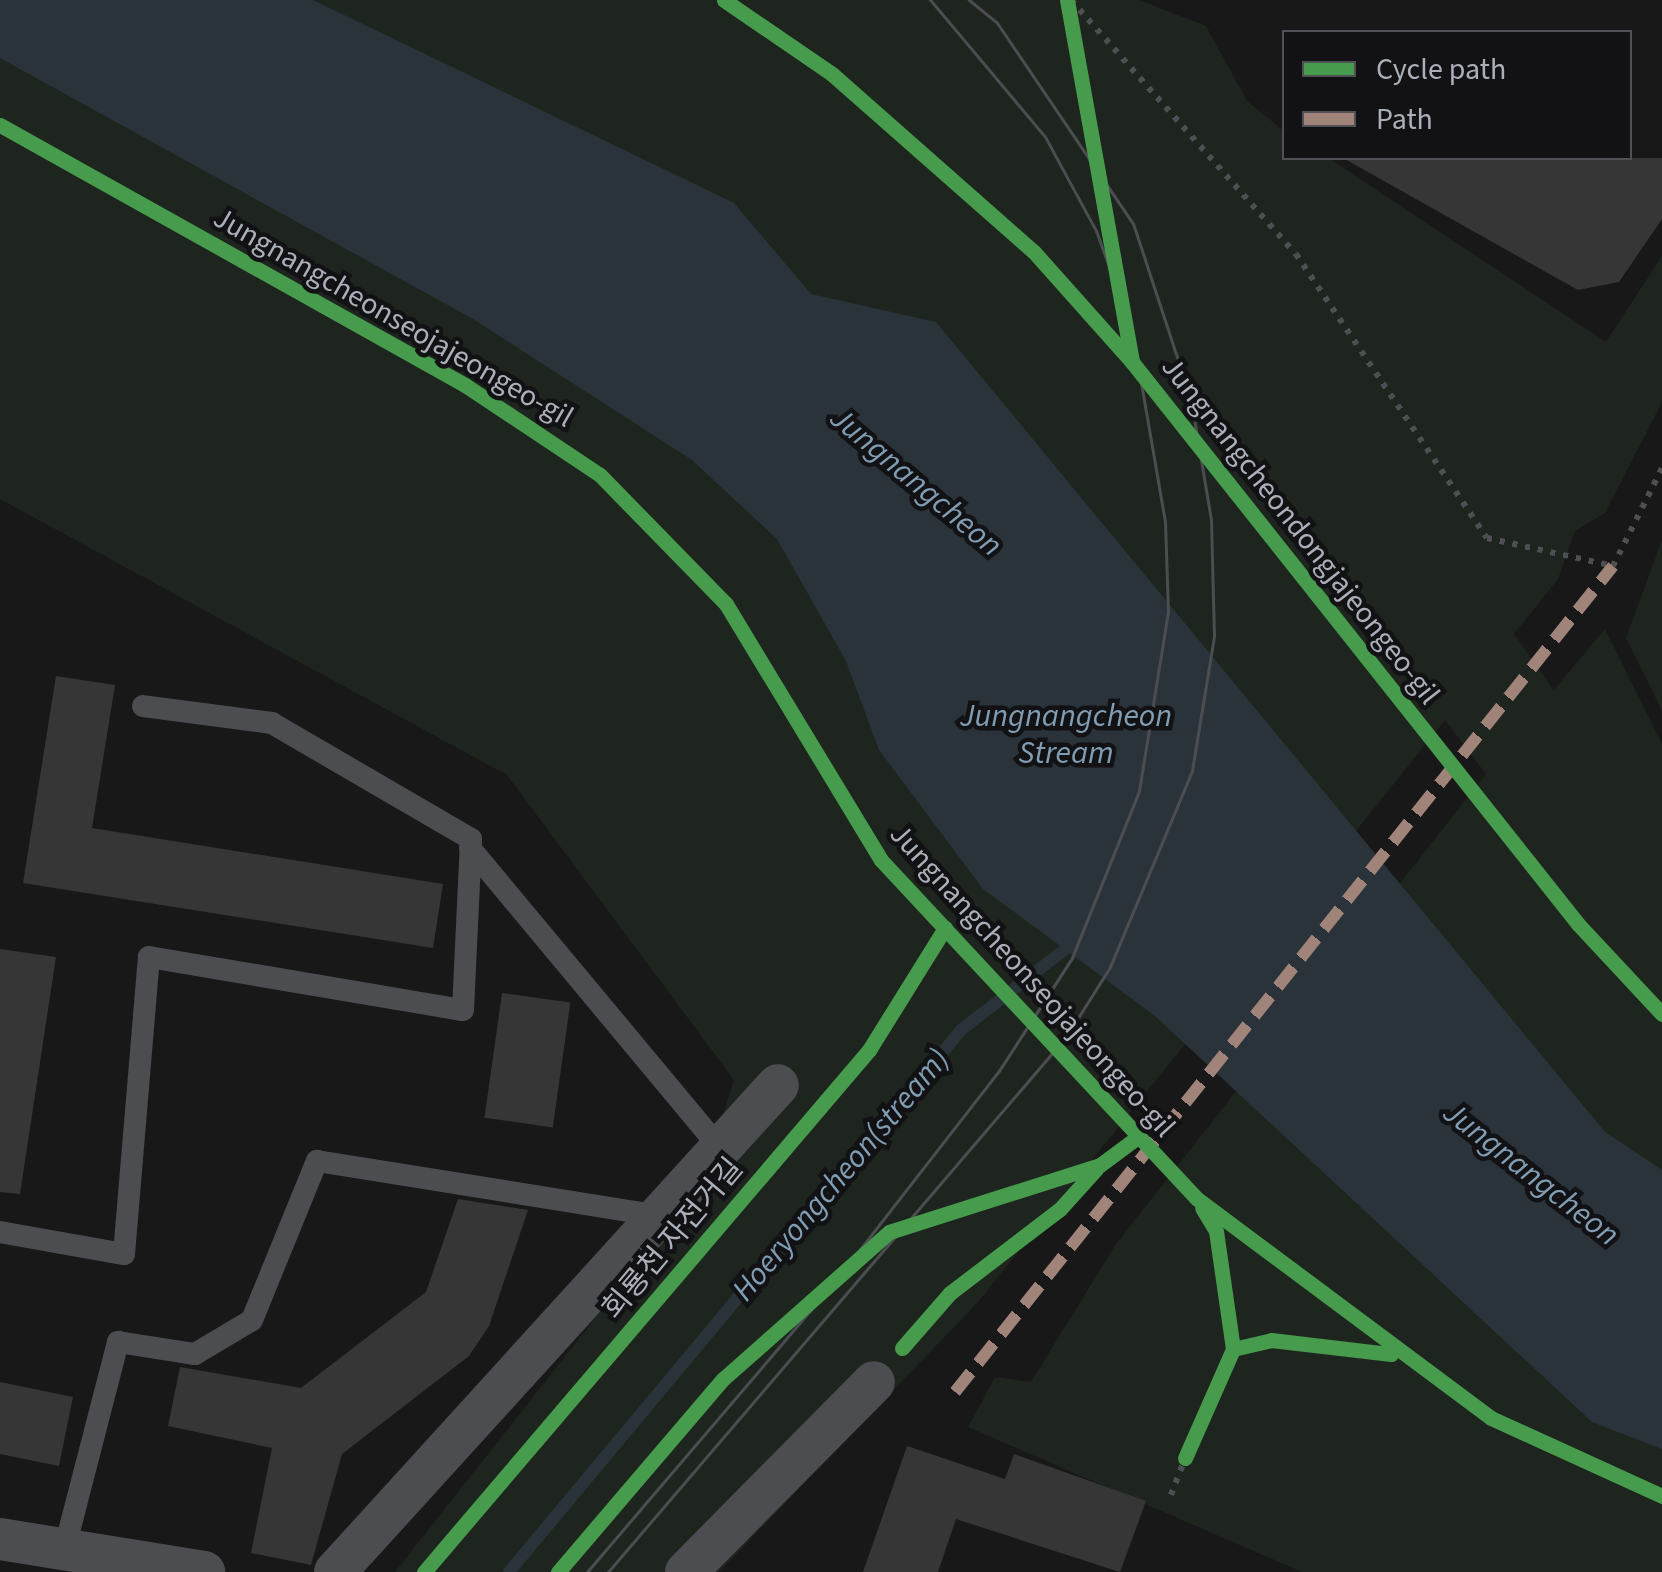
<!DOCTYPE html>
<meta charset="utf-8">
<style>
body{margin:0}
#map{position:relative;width:1662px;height:1572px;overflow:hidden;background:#181818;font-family:"Source Sans 3","Noto Sans KR",sans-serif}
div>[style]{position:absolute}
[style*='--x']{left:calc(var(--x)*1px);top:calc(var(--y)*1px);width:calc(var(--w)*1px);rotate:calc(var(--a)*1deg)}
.green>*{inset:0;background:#1e251f}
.water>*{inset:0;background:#2b333a}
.stream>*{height:12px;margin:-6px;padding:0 6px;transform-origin:6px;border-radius:6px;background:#2b333a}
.building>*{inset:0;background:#363637;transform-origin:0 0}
.path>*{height:6px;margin-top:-3px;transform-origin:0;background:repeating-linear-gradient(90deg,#4e4f53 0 5px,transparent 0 13px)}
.service>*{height:22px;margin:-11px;padding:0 11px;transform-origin:11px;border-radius:11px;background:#4c4d51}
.minor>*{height:42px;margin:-21px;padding:0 21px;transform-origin:21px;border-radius:21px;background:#4c4d51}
.tram>*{height:2.5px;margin:-1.25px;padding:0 1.25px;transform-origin:1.25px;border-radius:1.25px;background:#4c4d50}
.quiet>*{height:12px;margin-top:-6px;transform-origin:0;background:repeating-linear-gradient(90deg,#a18479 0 25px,transparent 0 37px)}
.cycleway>*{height:15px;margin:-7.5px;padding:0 7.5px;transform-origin:7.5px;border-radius:7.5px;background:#469c4c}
span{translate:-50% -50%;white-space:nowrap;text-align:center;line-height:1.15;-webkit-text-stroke:9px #121214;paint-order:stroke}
.street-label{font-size:30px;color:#aaafb9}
.water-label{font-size:32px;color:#819db3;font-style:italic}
.legend{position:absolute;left:1282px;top:30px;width:350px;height:130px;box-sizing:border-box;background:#121214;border:2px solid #4f5156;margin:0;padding:12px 18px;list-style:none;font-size:30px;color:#aaafb9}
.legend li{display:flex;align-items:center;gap:20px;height:50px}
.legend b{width:50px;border:2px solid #4f5156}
</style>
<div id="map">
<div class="green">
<div style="clip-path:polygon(0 0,1139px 0,1206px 26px,1247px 101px,1284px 131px,1284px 158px,1328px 158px,1606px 342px,1662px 256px,1662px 402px,1605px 513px,1575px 531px,1558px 579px,1514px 634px,1554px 690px,1605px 629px,1662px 744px,1662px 1572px,1302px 1572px,968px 1427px,995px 1377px,1031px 1382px,1116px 1244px,1486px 774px,1445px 720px,978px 1302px,719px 1572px,395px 1572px,701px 1184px,734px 1080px,507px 775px,0 499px)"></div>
<div style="clip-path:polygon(1662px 540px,1662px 711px,1626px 638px)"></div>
</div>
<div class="water">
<div style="clip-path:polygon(0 0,313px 0,734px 203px,811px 294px,936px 322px,1605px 1132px,1662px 1170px,1662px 1449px,1592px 1422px,1155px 1016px,983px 889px,879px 750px,846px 661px,777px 539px,692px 460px,473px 319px,0 58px)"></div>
</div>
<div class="stream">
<div style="--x:509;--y:1572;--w:706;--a:-50.17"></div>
<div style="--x:961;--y:1030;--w:147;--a:-37.8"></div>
</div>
<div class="building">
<div style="clip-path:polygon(1343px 158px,1662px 158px,1662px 219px,1619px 282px,1578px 290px)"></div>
<div style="clip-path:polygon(56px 676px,115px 685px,92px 828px,443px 884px,433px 948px,23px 883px)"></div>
<div style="clip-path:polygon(0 949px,56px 957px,20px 1194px,0 1192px)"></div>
<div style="left:502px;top:993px;width:69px;height:126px;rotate:8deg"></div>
<div style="clip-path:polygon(458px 1199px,528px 1210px,489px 1326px,469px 1356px,342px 1454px,311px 1565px,251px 1553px,272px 1448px,168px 1426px,180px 1367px,301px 1388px,426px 1292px)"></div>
<div style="clip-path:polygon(0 1382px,73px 1397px,59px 1466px,0 1454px)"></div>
<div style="clip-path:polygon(907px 1446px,1005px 1479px,1014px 1454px,1146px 1501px,1120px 1572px,956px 1519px,938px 1572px,863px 1572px)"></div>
</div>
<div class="path">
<div style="--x:1071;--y:0;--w:339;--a:48.5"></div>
<div style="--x:1296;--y:254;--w:342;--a:56.1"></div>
<div style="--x:1487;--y:538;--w:129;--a:12.5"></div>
<div style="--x:1613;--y:566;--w:110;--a:-63.4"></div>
<div style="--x:1171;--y:1495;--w:40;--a:-69"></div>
</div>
<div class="service">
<div style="--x:470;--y:848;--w:392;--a:50.2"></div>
<div style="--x:0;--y:1232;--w:126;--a:10.1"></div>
<div style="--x:124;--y:1254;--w:298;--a:-85.2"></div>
<div style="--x:149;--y:957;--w:318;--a:9.6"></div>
<div style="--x:463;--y:1010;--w:171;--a:-87.3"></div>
<div style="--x:471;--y:839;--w:230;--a:-149.8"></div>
<div style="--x:272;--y:723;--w:130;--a:-172.5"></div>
<div style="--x:65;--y:1547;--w:212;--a:-75.5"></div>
<div style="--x:118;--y:1342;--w:78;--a:8.9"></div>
<div style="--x:195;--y:1354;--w:66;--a:-30.8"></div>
<div style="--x:252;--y:1320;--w:172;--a:-67.8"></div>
<div style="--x:317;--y:1161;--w:348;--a:9.1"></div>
</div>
<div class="minor">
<div style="--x:0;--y:1539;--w:207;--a:9.2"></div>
<div style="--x:335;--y:1572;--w:658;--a:-47.71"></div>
<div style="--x:686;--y:1572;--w:267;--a:-45.3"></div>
</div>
<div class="tram">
<div style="--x:587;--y:1572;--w:385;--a:-49.5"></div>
<div style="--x:837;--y:1279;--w:264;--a:-52.1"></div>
<div style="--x:999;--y:1071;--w:135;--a:-57.1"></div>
<div style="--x:1072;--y:958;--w:180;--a:-68.1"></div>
<div style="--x:1139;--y:791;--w:181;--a:-80.8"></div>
<div style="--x:1168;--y:612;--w:90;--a:-91.9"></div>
<div style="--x:1165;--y:522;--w:195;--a:-99.8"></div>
<div style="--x:1132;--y:330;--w:105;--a:-110"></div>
<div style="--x:1096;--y:231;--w:107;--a:-118.5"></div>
<div style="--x:1045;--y:137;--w:179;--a:-130"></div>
<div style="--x:608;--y:1572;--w:704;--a:-49.43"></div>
<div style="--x:1066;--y:1037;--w:83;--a:-57.8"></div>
<div style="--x:1110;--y:967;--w:212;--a:-67.3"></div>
<div style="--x:1192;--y:771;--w:137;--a:-80.7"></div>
<div style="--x:1214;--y:636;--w:116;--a:-91.5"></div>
<div style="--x:1211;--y:520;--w:122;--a:-99.5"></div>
<div style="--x:1191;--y:400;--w:185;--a:-108.2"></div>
<div style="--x:1133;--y:224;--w:243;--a:-124.1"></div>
<div style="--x:997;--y:23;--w:36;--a:-141"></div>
</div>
<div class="quiet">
<div style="--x:955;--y:1392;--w:1056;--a:-51.46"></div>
</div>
<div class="cycleway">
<div style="--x:724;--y:0;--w:131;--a:34.4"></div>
<div style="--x:832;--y:74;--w:269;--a:41.4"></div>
<div style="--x:1034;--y:252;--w:147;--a:48.3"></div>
<div style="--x:1132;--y:362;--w:717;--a:51.56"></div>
<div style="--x:1578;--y:924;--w:123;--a:47"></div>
<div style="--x:1067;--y:0;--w:368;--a:79.8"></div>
<div style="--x:0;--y:125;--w:533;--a:29.21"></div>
<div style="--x:465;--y:385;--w:162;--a:33.7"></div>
<div style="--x:600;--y:475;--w:180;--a:45.7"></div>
<div style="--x:726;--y:604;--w:299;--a:58.8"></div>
<div style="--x:881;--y:860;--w:462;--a:47"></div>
<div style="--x:1196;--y:1198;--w:368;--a:36.7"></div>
<div style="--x:1491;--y:1418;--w:188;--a:24.5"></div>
<div style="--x:902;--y:1348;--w:73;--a:-48.9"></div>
<div style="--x:950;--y:1293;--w:138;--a:-37.4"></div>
<div style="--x:1060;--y:1209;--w:54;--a:-48"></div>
<div style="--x:1233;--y:1349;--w:39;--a:-13"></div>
<div style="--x:1271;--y:1340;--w:121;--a:6.7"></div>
<div style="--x:1185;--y:1458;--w:119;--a:-66.2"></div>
<div style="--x:1233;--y:1349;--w:119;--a:-98.2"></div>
<div style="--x:1216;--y:1231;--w:27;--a:-121"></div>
<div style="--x:424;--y:1572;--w:686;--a:-49.55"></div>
<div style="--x:869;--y:1050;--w:144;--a:-58.1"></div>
<div style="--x:558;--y:1572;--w:254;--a:-49.5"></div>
<div style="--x:723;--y:1379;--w:222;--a:-41.5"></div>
<div style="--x:889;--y:1232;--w:221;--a:-17.6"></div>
<div style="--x:1100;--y:1165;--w:44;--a:-36.6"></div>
</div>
<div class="street-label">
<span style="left:393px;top:318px;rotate:30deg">Jungnangcheonseojajeongeo-gil</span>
<span style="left:1300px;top:531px;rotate:52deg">Jungnangcheondongjajeongeo-gil</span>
<span style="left:1032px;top:981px;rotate:48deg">Jungnangcheonseojajeongeo-gil</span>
<span style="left:673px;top:1239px;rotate:-50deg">회룡천 자전거길</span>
</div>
<div class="water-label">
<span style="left:916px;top:482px;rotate:40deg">Jungnangcheon</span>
<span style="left:1066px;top:735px">Jungnangcheon<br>Stream</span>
<span style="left:1531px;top:1174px;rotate:38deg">Jungnangcheon</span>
<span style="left:841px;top:1175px;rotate:-50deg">Hoeryongcheon(stream)</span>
</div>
<ul class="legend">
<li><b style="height:12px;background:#469c4c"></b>Cycle path</li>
<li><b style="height:12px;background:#a18479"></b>Path</li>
</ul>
</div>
